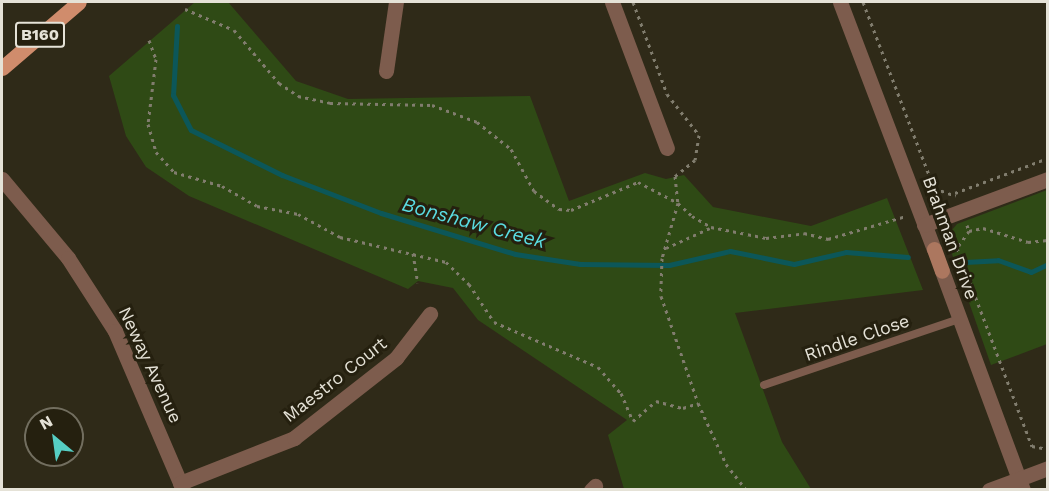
<!DOCTYPE html>
<style>
body{margin:0}
#map{position:relative;width:1049px;height:491px;overflow:hidden;background:#2f2a18;font-family:"Work Sans",sans-serif}
div>[style]{position:absolute}
[style*='--x']{left:calc(var(--x)*1px);top:calc(var(--y)*1px);width:calc(var(--w)*1px);rotate:calc(var(--a)*1deg)}
.green>*{inset:0;background:#2f4a15}
.stream>*{height:5px;margin:-2.5px;padding:0 2.5px;transform-origin:2.5px;border-radius:2.5px;background:#0c5759}
.path>*{height:3px;margin-top:-1.5px;transform-origin:0;background:repeating-linear-gradient(90deg,#817d6e 0 3px,transparent 0 7.5px)}
.lane>*{height:8px;margin:-4px;padding:0 4px;transform-origin:4px;border-radius:4px;background:#7d5c4d}
.street>*{height:15px;margin:-7.5px;padding:0 7.5px;transform-origin:7.5px;border-radius:7.5px;background:#7d5c4d}
.secondary>*{height:15px;margin:-7.5px;padding:0 7.5px;transform-origin:7.5px;border-radius:7.5px;background:#ac775f}
.primary>*{height:15px;margin:-7.5px;padding:0 7.5px;transform-origin:7.5px;border-radius:7.5px;background:#d08c6c}
span{translate:-50% -50%;white-space:nowrap;text-align:center;line-height:1.15;-webkit-text-stroke:6px #25200f;paint-order:stroke}
.shield-label span{padding:2px 4px;background:#25200f;border:2px solid;border-radius:4px;-webkit-text-stroke-width:0}
.shield-label{font-size:16px;color:#e5e2d7;font-weight:700}
.street-label{font-size:18px;color:#e5e2d7}
.water-label{font-size:20px;color:#5adce1;font-style:italic}
.frame{position:absolute;inset:0;border:3px solid #e5e2d7;pointer-events:none}
.north{position:absolute;left:24px;top:407px;width:60px;height:60px;box-sizing:border-box;background:#25200f;border:2px solid #726e5f;border-radius:50%;rotate:331deg;font-size:16px;font-weight:700;line-height:24px;text-align:center;color:#e5e2d7}
.north::after{content:'';display:block;margin:auto;width:21px;height:27px;background:#56cec4;clip-path:polygon(50% 0,100% 100%,50% 72%,0 100%)}
</style>
<div id="map">
<div class="green">
<div style="clip-path:polygon(195px 2px,228px 2px,296px 81px,348px 99px,530px 96px,569px 201px,645px 173px,666px 179px,684px 175px,713px 207px,811px 226px,887px 198px,923px 290px,735px 313px,782px 442px,811px 489px,624px 489px,608px 435px,627px 420px,478px 320px,453px 288px,418px 281px,408px 289px,189px 196px,146px 167px,126px 136px,109px 76px)"></div>
<div style="clip-path:polygon(1047px 190px,1047px 344px,991px 365px,946px 237px,957px 224px)"></div>
</div>
<div class="stream">
<div style="--x:177;--y:26;--w:69;--a:93.3"></div>
<div style="--x:173;--y:95;--w:39;--a:63"></div>
<div style="--x:191;--y:130;--w:102;--a:26.3"></div>
<div style="--x:282;--y:175;--w:106;--a:21"></div>
<div style="--x:381;--y:213;--w:140;--a:17"></div>
<div style="--x:515;--y:254;--w:66;--a:8.7"></div>
<div style="--x:580;--y:264;--w:89;--a:0.6"></div>
<div style="--x:669;--y:265;--w:63;--a:-12.9"></div>
<div style="--x:730;--y:251;--w:65;--a:11.5"></div>
<div style="--x:794;--y:264;--w:53;--a:-13"></div>
<div style="--x:846;--y:252;--w:62;--a:4.6"></div>
<div style="--x:965;--y:262;--w:33;--a:-3"></div>
<div style="--x:998;--y:260;--w:35;--a:20"></div>
<div style="--x:1031;--y:272;--w:19;--a:-25"></div>
</div>
<div class="path">
<div style="--x:633;--y:2;--w:98;--a:69.7"></div>
<div style="--x:667;--y:94;--w:52;--a:52"></div>
<div style="--x:699;--y:135;--w:25;--a:99"></div>
<div style="--x:695;--y:160;--w:26;--a:141"></div>
<div style="--x:675;--y:176;--w:27;--a:84"></div>
<div style="--x:678;--y:203;--w:19;--a:43"></div>
<div style="--x:692;--y:216;--w:22;--a:30"></div>
<div style="--x:711;--y:227;--w:56;--a:11.3"></div>
<div style="--x:766;--y:238;--w:38;--a:-7"></div>
<div style="--x:804;--y:233;--w:25;--a:14"></div>
<div style="--x:828;--y:239;--w:81;--a:-16.4"></div>
<div style="--x:863;--y:2;--w:199;--a:69.1"></div>
<div style="--x:934;--y:188;--w:23;--a:20"></div>
<div style="--x:185;--y:9;--w:53;--a:23.2"></div>
<div style="--x:234;--y:30;--w:70;--a:49.7"></div>
<div style="--x:279;--y:83;--w:23;--a:34"></div>
<div style="--x:298;--y:96;--w:33;--a:12"></div>
<div style="--x:330;--y:103;--w:102;--a:1.1"></div>
<div style="--x:432;--y:105;--w:48;--a:20.7"></div>
<div style="--x:477;--y:122;--w:43;--a:38.5"></div>
<div style="--x:511;--y:149;--w:48;--a:61.3"></div>
<div style="--x:534;--y:191;--w:31;--a:36"></div>
<div style="--x:559;--y:209;--w:12;--a:5"></div>
<div style="--x:571;--y:210;--w:73;--a:-22.7"></div>
<div style="--x:638;--y:182;--w:45;--a:27.7"></div>
<div style="--x:678;--y:203;--w:57;--a:106.2"></div>
<div style="--x:662;--y:258;--w:38;--a:92"></div>
<div style="--x:661;--y:296;--w:113;--a:70.9"></div>
<div style="--x:698;--y:403;--w:67;--a:65.3"></div>
<div style="--x:726;--y:464;--w:33;--a:52"></div>
<div style="--x:149;--y:40;--w:20;--a:70"></div>
<div style="--x:156;--y:59;--w:65;--a:97"></div>
<div style="--x:148;--y:124;--w:29;--a:74"></div>
<div style="--x:156;--y:152;--w:27;--a:48"></div>
<div style="--x:174;--y:172;--w:50;--a:16.3"></div>
<div style="--x:222;--y:186;--w:40;--a:29.7"></div>
<div style="--x:257;--y:206;--w:42;--a:11"></div>
<div style="--x:298;--y:214;--w:48;--a:28.7"></div>
<div style="--x:340;--y:237;--w:109;--a:13.3"></div>
<div style="--x:446;--y:262;--w:32;--a:44"></div>
<div style="--x:469;--y:284;--w:45;--a:56.7"></div>
<div style="--x:494;--y:322;--w:113;--a:23.4"></div>
<div style="--x:598;--y:367;--w:35;--a:49"></div>
<div style="--x:621;--y:393;--w:30;--a:67"></div>
<div style="--x:633;--y:421;--w:30;--a:-41"></div>
<div style="--x:656;--y:401;--w:28;--a:15"></div>
<div style="--x:683;--y:408;--w:16;--a:-18"></div>
<div style="--x:955;--y:193;--w:99;--a:-20.6"></div>
<div style="--x:967;--y:225;--w:6;--a:72"></div>
<div style="--x:969;--y:231;--w:21;--a:125"></div>
<div style="--x:957;--y:248;--w:212;--a:69.3"></div>
<div style="--x:1032;--y:446;--w:16;--a:11"></div>
<div style="--x:969;--y:231;--w:14;--a:-12"></div>
<div style="--x:983;--y:228;--w:47;--a:17.3"></div>
<div style="--x:1028;--y:242;--w:20;--a:-6"></div>
<div style="--x:666;--y:248;--w:48;--a:-24.4"></div>
<div style="--x:413;--y:253;--w:30;--a:81"></div>
</div>
<div class="lane">
<div style="--x:764;--y:385;--w:206;--a:-18.7"></div>
</div>
<div class="street">
<div style="--x:612;--y:2;--w:156;--a:69.4"></div>
<div style="--x:840;--y:2;--w:264;--a:69.2"></div>
<div style="--x:386;--y:71;--w:70;--a:-81.8"></div>
<div style="--x:2;--y:179;--w:103;--a:50.1"></div>
<div style="--x:68;--y:258;--w:87;--a:57.2"></div>
<div style="--x:115;--y:331;--w:173;--a:66.8"></div>
<div style="--x:924;--y:225;--w:132;--a:-20.4"></div>
<div style="--x:942;--y:271;--w:233;--a:69.7"></div>
<div style="--x:180;--y:483;--w:123;--a:-21.5"></div>
<div style="--x:294;--y:438;--w:130;--a:-38.1"></div>
<div style="--x:396;--y:358;--w:56;--a:-52.3"></div>
<div style="--x:591;--y:490;--w:6;--a:-45"></div>
<div style="--x:989;--y:490;--w:63;--a:-20.4"></div>
</div>
<div class="secondary">
<div style="--x:934;--y:249;--w:23;--a:70"></div>
</div>
<div class="primary">
<div style="--x:2;--y:68;--w:101;--a:-40.6"></div>
</div>
<div class="shield-label">
<span style="left:40px;top:35px">B160</span>
</div>
<div class="street-label">
<span style="left:950px;top:238px;rotate:70deg">Brahman Drive</span>
<span style="left:857px;top:338px;rotate:-19deg">Rindle Close</span>
<span style="left:150px;top:365px;rotate:65deg">Neway Avenue</span>
<span style="left:335px;top:380px;rotate:-38deg">Maestro Court</span>
</div>
<div class="water-label">
<span style="left:474px;top:223px;rotate:15deg">Bonshaw Creek</span>
</div>
<div class="frame"></div>
<div class="north">N</div>
</div>
